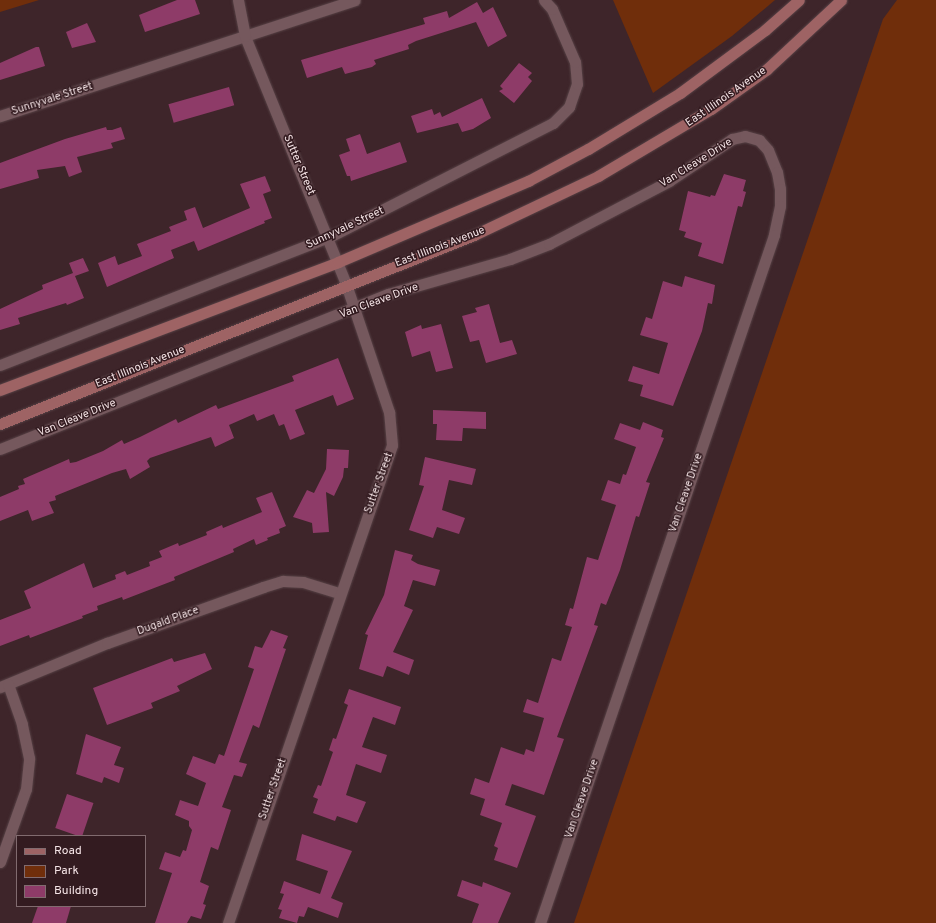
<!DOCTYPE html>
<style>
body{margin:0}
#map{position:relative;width:936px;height:923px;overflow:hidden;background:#3e252a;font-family:Overpass,sans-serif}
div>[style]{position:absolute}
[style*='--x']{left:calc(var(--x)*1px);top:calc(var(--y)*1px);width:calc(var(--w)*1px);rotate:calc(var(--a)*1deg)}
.green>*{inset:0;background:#702e0b}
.building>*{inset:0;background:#8e3b68;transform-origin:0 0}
.roads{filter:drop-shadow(0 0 1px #564145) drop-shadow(0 0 1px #564145)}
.minor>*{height:11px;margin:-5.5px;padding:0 5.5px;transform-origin:5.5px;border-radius:5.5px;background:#75585d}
.secondary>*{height:11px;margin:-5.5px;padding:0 5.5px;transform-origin:5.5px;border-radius:5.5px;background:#9e6364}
span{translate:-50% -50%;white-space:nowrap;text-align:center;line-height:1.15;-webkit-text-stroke:3px #331b20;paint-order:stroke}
.street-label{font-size:11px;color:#f5e4e6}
.legend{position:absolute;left:16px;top:835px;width:130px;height:72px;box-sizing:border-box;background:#331b20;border:1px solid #816b6f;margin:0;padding:5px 7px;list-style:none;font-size:12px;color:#f5e4e6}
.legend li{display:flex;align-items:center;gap:8px;height:20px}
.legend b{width:20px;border:1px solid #816b6f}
</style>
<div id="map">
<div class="green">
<div style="clip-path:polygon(0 0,39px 0,0 12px)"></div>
<div style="clip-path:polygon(613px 0,775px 0,732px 36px,653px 93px)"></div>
<div style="clip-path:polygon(897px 0,936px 0,936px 923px,574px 923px,883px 19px)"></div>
</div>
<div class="building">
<div style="clip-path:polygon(177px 0,195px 0,200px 14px,145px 32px,139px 15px)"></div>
<div style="clip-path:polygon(477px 2px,483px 13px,493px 7px,507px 36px,488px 47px,476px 22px,416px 41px,408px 45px,409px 49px,374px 60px,376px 64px,372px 67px,345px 74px,342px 67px,307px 78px,301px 60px,425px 24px,423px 18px,447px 11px,449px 18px)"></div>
<div style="clip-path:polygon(87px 23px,96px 42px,72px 48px,66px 32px)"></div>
<div style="clip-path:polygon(36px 47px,39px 47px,45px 66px,0 80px,0 63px)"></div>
<div style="clip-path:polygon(519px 63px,532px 73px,528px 77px,532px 81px,514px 103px,499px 91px,503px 89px,500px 86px)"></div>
<div style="left:229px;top:87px;width:19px;height:63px;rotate:74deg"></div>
<div style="clip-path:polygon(482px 98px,491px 118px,473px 129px,462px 132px,458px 123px,417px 133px,411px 116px,432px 109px,434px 115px,440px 112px,442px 117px)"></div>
<div style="clip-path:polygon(106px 127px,107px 130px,112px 130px,121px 127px,125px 139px,111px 143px,113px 148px,77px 157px,82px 172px,69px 177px,65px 166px,37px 170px,39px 178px,0 189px,0 163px,65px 139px)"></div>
<div style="clip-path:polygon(360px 134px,367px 154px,400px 142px,407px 162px,351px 181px,350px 176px,347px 176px,339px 155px,350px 151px,346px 139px)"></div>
<div style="clip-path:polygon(724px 174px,746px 180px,743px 191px,746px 192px,742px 207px,738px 206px,723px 264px,698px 256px,702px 243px,684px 237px,686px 232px,679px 230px,688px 191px,710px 197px,711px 195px,715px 196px)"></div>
<div style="clip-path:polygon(265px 176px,271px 191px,263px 194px,272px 218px,264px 221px,265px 223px,198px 251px,194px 241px,171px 250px,174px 258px,107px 287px,98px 263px,115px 256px,118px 265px,142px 256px,137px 244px,171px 231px,169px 227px,187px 220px,184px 211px,195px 207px,203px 228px,250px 208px,240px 184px)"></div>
<div style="clip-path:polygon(83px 258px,89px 271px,75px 276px,84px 298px,67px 305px,66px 303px,18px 318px,20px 324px,0 330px,0 309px,43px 289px,42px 285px,73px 273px,69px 263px)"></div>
<div style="clip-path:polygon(685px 276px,715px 285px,712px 304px,708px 303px,702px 331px,673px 406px,640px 396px,643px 385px,628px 381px,633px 366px,659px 374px,668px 343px,640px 335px,646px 317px,652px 319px,663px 281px,682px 287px)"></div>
<div style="clip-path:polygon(489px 304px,500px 343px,512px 340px,517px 354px,486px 363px,479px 340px,470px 342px,462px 316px,477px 312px,475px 308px)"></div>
<div style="clip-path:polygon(441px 324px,453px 368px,436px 372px,430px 351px,412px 357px,405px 332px,421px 325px,422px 329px)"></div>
<div style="clip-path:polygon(338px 358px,354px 399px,337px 406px,333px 395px,295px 410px,305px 434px,290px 440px,284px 424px,279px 426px,274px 414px,257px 421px,254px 414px,229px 425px,234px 438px,215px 447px,211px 437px,150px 458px,147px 461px,150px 467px,130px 479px,126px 469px,112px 473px,55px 496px,56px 500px,49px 502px,54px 513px,32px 521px,28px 510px,0 521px,0 497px,19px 489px,18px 486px,25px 484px,23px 479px,69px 459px,70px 463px,76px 462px,103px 451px,122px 440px,124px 444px,140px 437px,176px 419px,178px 423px,216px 405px,218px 409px,294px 381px,292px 376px)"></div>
<div style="clip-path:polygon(433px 410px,486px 412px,486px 429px,463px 428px,462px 441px,436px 440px,437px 424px,433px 424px)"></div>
<div style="clip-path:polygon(643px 422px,663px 430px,661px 437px,664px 438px,646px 482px,650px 483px,639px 517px,636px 516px,620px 570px,606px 605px,601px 603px,594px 625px,598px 626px,557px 737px,564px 739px,544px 795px,512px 784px,505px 805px,536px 816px,517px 868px,494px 860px,498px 848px,494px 846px,502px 823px,480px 815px,485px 799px,470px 794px,475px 778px,489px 783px,501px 747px,524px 755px,526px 749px,534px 752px,544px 718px,523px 712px,527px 699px,538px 703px,552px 658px,561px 661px,572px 627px,565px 625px,570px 608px,573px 609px,587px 557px,598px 560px,616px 505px,601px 500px,608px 480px,620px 484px,623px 474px,626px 475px,636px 447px,614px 439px,620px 423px,640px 430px)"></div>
<div style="clip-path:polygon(327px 449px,349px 450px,348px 468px,344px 468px,343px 477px,334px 496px,326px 492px,329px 532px,313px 533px,312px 523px,293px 517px,307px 490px,314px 493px,326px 469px)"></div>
<div style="clip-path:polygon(425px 457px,476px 469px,472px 485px,449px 480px,442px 510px,465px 518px,459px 534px,437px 527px,433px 538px,409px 530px,424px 486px,419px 485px)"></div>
<div style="clip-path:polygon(272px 492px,286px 526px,279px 529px,280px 533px,267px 538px,268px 540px,256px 545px,254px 539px,233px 549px,234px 552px,174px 577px,175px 580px,123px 600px,122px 597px,97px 606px,98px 610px,82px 616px,83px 618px,30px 638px,29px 635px,0 646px,0 620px,31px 608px,24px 591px,84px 563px,93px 588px,116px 579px,115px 575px,125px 571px,127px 575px,150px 566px,149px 562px,162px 557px,159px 551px,178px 543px,179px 546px,207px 535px,206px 532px,222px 525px,223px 528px,262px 512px,256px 498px)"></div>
<div style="clip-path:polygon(395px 550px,413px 555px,411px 560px,418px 564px,440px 570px,435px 586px,413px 580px,404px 606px,413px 610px,393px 652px,414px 660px,409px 675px,387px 666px,383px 677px,359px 669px,368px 635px,365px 634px,384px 595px)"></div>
<div style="clip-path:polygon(271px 630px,288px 636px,283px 648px,286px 649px,259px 728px,253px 725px,239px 762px,247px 764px,242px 777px,234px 775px,222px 807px,231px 810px,218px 850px,211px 847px,200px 882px,209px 886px,203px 904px,206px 905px,201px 919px,191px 916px,187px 923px,155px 923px,172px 873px,159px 869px,165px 852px,180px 857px,183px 850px,186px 851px,192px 830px,189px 826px,189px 821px,175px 815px,180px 800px,198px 806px,206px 783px,186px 774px,193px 756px,215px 764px,219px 754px,224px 756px,254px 669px,248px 667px,255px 646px,262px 648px)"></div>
<div style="clip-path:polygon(205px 653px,212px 669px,177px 686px,180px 691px,151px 703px,153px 708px,107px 725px,93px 688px,172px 658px,174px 662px)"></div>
<div style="clip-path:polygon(349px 689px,401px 707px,395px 725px,373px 717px,362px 747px,387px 755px,381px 773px,356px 764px,346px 795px,366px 802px,357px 823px,337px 816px,335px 821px,313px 813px,318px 799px,313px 797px,318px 785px,321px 786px,333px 752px,329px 750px,333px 738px,336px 739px,348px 705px,344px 703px)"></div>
<div style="clip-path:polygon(86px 734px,121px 747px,114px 765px,124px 768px,119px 783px,104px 777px,102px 783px,76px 774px)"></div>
<div style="left:67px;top:794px;width:28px;height:36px;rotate:19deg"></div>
<div style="clip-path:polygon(302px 834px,352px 851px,331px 898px,343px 903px,338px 918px,308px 907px,304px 917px,299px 916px,297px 923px,279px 918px,282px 910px,278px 909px,284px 894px,280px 893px,284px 881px,320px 894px,328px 871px,296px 860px)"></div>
<div style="clip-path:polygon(462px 880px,482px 887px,483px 882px,511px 893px,498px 923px,472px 923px,479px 904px,457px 896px)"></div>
<div style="clip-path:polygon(38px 906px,71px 906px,66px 923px,32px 923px)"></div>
</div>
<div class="roads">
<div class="minor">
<div style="--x:0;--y:116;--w:373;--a:-18.1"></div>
<div style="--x:0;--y:365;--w:353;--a:-21.3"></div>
<div style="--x:329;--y:237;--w:251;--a:-27"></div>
<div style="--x:553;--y:123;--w:23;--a:-45"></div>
<div style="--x:569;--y:107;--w:24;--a:-71"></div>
<div style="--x:577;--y:84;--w:22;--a:-95"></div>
<div style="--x:575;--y:62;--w:58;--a:-113.5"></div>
<div style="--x:552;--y:9;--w:12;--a:-132"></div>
<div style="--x:0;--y:449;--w:418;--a:-21.8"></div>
<div style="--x:388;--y:294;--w:127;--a:-16"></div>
<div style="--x:510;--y:259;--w:42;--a:-21"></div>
<div style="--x:549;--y:244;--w:136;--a:-27.7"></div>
<div style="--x:669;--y:181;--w:76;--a:-33.7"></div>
<div style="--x:732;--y:139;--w:13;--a:-13"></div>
<div style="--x:745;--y:136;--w:15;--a:16"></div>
<div style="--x:759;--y:140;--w:13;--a:48"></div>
<div style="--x:768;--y:150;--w:24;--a:68"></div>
<div style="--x:777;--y:172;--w:17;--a:80"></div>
<div style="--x:780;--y:189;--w:17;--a:90"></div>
<div style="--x:780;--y:206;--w:30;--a:102"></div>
<div style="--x:774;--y:235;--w:727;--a:108.78"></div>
<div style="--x:0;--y:687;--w:116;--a:-22.4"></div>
<div style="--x:107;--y:643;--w:166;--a:-19.7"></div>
<div style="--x:263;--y:587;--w:21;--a:-17"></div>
<div style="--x:283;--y:581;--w:20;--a:3"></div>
<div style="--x:303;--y:582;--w:39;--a:17"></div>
<div style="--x:0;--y:862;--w:77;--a:-70.4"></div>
<div style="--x:26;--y:789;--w:31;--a:-84"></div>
<div style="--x:29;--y:758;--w:35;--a:-102"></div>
<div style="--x:22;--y:724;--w:42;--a:-109.3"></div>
<div style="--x:228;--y:923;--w:505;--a:-71.06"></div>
<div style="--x:392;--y:445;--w:33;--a:-95"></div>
<div style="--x:389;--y:412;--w:135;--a:-108.6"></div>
<div style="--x:346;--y:284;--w:268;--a:-112.2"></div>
<div style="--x:245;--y:36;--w:37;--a:-101"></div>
</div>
<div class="secondary">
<div style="--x:0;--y:390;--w:361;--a:-20.7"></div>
<div style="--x:338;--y:262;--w:207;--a:-23.1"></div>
<div style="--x:528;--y:181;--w:68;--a:-28.1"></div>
<div style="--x:588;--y:149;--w:108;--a:-31.3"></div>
<div style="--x:680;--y:93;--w:106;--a:-36.5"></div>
<div style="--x:765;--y:30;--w:45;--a:-41.4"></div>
<div style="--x:0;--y:424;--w:510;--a:-21.74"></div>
<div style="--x:474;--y:235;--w:137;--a:-25.4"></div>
<div style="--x:598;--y:176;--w:131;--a:-30.7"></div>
<div style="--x:711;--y:109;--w:69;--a:-35.5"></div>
<div style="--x:767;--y:69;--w:101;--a:-43"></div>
</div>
</div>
<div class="street-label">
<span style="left:726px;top:97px;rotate:-35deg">East Illinois Avenue</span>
<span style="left:52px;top:99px;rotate:-18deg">Sunnyvale Street</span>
<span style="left:696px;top:163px;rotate:-32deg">Van Cleave Drive</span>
<span style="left:299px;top:165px;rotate:67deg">Sutter Street</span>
<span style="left:345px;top:228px;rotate:-25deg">Sunnyvale Street</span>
<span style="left:440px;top:247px;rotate:-21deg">East Illinois Avenue</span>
<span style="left:379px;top:301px;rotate:-20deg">Van Cleave Drive</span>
<span style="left:140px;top:367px;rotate:-22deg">East Illinois Avenue</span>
<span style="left:77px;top:418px;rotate:-22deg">Van Cleave Drive</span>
<span style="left:379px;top:483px;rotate:-70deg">Sutter Street</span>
<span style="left:686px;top:493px;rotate:-71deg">Van Cleave Drive</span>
<span style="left:168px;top:621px;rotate:-20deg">Dugald Place</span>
<span style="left:273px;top:789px;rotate:-71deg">Sutter Street</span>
<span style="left:582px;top:799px;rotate:-71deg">Van Cleave Drive</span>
</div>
<ul class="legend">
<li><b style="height:5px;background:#9e6364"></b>Road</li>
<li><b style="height:11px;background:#702e0b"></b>Park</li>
<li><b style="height:11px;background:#8e3b68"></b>Building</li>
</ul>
</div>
